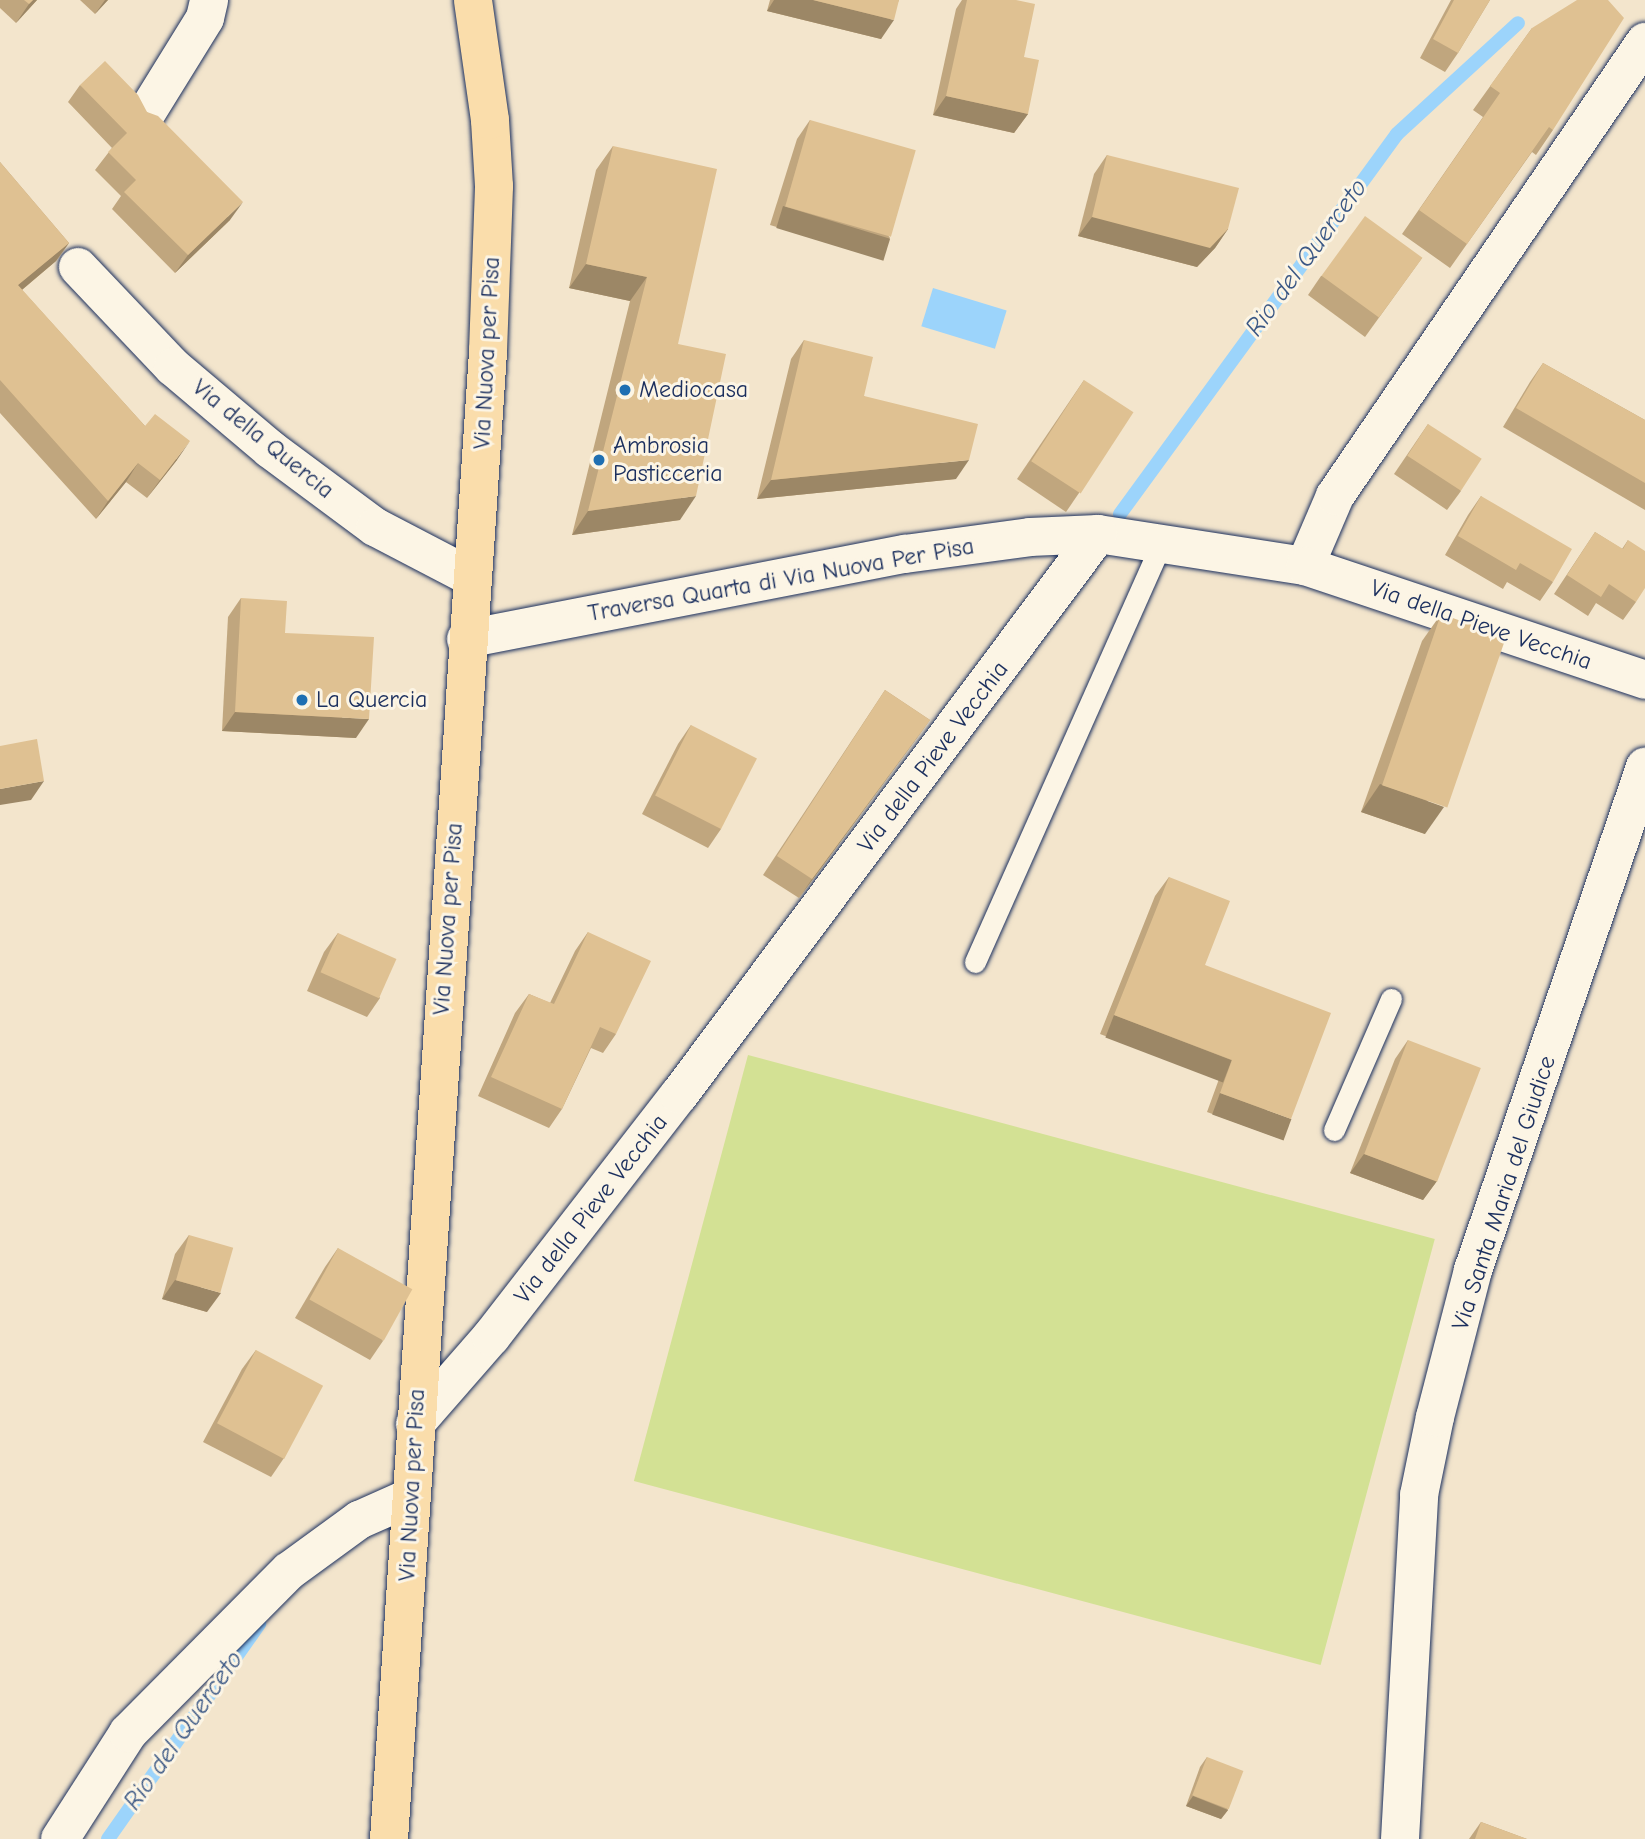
<!DOCTYPE html>
<style>
body{margin:0}
#map{position:relative;width:1645px;height:1839px;overflow:hidden;background:#f3e5cc;font-family:"Comic Neue",sans-serif}
div>[style]{position:absolute}
[style*='--x']{left:calc(var(--x)*1px);top:calc(var(--y)*1px);width:calc(var(--w)*1px);rotate:calc(var(--a)*1deg)}
.green>*{inset:0;background:#d3e194;transform-origin:0 0}
.water>*{inset:0;background:#9cd4fb;transform-origin:0 0}
.stream>*{height:14px;margin:-7px;padding:0 7px;transform-origin:7px;border-radius:7px;background:#9cd4fb}
.roads{filter:drop-shadow(0 0 2px #1b2f5e) drop-shadow(0 0 2px #1b2f5e)}
.service>*{height:21px;margin:-10.5px;padding:0 10.5px;transform-origin:10.5px;border-radius:10.5px;background:#fcf5e5}
.minor>*{height:38px;margin:-19px;padding:0 19px;transform-origin:19px;border-radius:19px;background:#fcf5e5}
.primary>*{height:38px;margin:-19px;padding:0 19px;transform-origin:19px;border-radius:19px;background:#faddab}
.wall>*{inset:0;background:#c0a67e}
.shaded-wall>*{inset:0;background:#9c8766;transform-origin:0 0}
.building>*{inset:0;background:#dfc192;transform-origin:0 0}
.dots>*{width:19px;height:19px;translate:-50% -50%;box-sizing:border-box;border:4px solid #fcf5e5;border-radius:50%}
span{translate:-50% -50%;white-space:nowrap;text-align:center;line-height:1.15;-webkit-text-stroke:6px #fcf5e5;paint-order:stroke}
.street-label{font-size:24px;color:#1b2f5e}
.poi-label{font-size:24px;color:#1b2f5e}
.left{translate:0 -50%;text-align:left}
.water-label{font-size:26px;color:#3b5885;font-style:italic}
</style>
<div id="map">
<div class="green">
<div style="left:748px;top:1055px;width:711px;height:441px;rotate:15deg"></div>
</div>
<div class="water">
<div style="left:933px;top:288px;width:77px;height:40px;rotate:17deg"></div>
</div>
<div class="stream">
<div style="--x:1120;--y:514;--w:470;--a:-53.9"></div>
<div style="--x:1397;--y:134;--w:164;--a:-42.5"></div>
<div style="--x:108;--y:1839;--w:263;--a:-54.9"></div>
</div>
<div class="roads">
<div class="service">
<div style="--x:975;--y:962;--w:458;--a:-66"></div>
<div style="--x:1334;--y:1130;--w:143;--a:-66.5"></div>
</div>
<div class="minor">
<div style="--x:147;--y:112;--w:110;--a:-58.3"></div>
<div style="--x:205;--y:18;--w:18;--a:-77"></div>
<div style="--x:78;--y:267;--w:138;--a:46.5"></div>
<div style="--x:173;--y:367;--w:127;--a:40.2"></div>
<div style="--x:270;--y:449;--w:131;--a:36.6"></div>
<div style="--x:375;--y:527;--w:110;--a:27.5"></div>
<div style="--x:1305;--y:566;--w:76;--a:-66.8"></div>
<div style="--x:1335;--y:496;--w:550;--a:-55.67"></div>
<div style="--x:466;--y:639;--w:447;--a:-11"></div>
<div style="--x:905;--y:554;--w:126;--a:-7.7"></div>
<div style="--x:1030;--y:537;--w:68;--a:-2.5"></div>
<div style="--x:1098;--y:534;--w:209;--a:8.8"></div>
<div style="--x:1305;--y:566;--w:359;--a:18.5"></div>
<div style="--x:415;--y:1424;--w:116;--a:-48.9"></div>
<div style="--x:491;--y:1337;--w:306;--a:-52.2"></div>
<div style="--x:679;--y:1095;--w:700;--a:-53.24"></div>
<div style="--x:60;--y:1839;--w:126;--a:-57.3"></div>
<div style="--x:128;--y:1733;--w:228;--a:-45.2"></div>
<div style="--x:289;--y:1571;--w:87;--a:-36.1"></div>
<div style="--x:359;--y:1520;--w:57;--a:-23.9"></div>
<div style="--x:1400;--y:1839;--w:345;--a:-86.8"></div>
<div style="--x:1419;--y:1495;--w:80;--a:-78.4"></div>
<div style="--x:1435;--y:1417;--w:152;--a:-75.5"></div>
<div style="--x:1473;--y:1270;--w:532;--a:-71.12"></div>
</div>
<div class="primary">
<div style="--x:389;--y:1839;--w:1491;--a:-86.19"></div>
<div style="--x:488;--y:351;--w:165;--a:-87.9"></div>
<div style="--x:494;--y:186;--w:66;--a:-93.5"></div>
<div style="--x:490;--y:120;--w:121;--a:-98.1"></div>
</div>
</div>
<div class="wall">
<div style="clip-path:polygon(0 0,37px 0,16px 23px,0 8px)"></div>
<div style="clip-path:polygon(80px 0,108px 0,95px 14px)"></div>
<div style="clip-path:polygon(770px 0,899px 0,881px 39px,767px 11px)"></div>
<div style="clip-path:polygon(962px 0,1016px 0,1024px 57px,1028px 114px,1014px 133px,933px 115px,956px 9px)"></div>
<div style="clip-path:polygon(1451px 0,1490px 0,1458px 53px,1445px 72px,1420px 58px)"></div>
<div style="clip-path:polygon(1532px 28px,1553px 130px,1536px 155px,1532px 152px,1450px 268px,1402px 234px,1483px 117px,1473px 110px)"></div>
<div style="clip-path:polygon(80px 85px,147px 112px,230px 220px,175px 273px,112px 209px,121px 196px,95px 170px,112px 148px,68px 102px)"></div>
<div style="clip-path:polygon(810px 120px,890px 238px,876px 257px,770px 225px,797px 139px)"></div>
<div style="clip-path:polygon(613px 146px,678px 344px,680px 520px,572px 535px,630px 301px,569px 288px,596px 170px)"></div>
<div style="clip-path:polygon(1107px 155px,1228px 229px,1215px 248px,1197px 267px,1078px 236px,1094px 174px)"></div>
<div style="clip-path:polygon(0 162px,69px 243px,56px 261px,22px 290px,145px 426px,177px 460px,147px 498px,126px 482px,96px 519px,0 413px)"></div>
<div style="clip-path:polygon(1422px 258px,1365px 337px,1308px 295px,1321px 276px)"></div>
<div style="clip-path:polygon(804px 340px,864px 396px,956px 479px,757px 499px,791px 359px)"></div>
<div style="clip-path:polygon(1543px 363px,1645px 420px,1645px 510px,1503px 427px,1530px 382px)"></div>
<div style="clip-path:polygon(1084px 380px,1079px 493px,1066px 512px,1017px 479px)"></div>
<div style="clip-path:polygon(1428px 424px,1461px 491px,1447px 510px,1394px 474px)"></div>
<div style="clip-path:polygon(1481px 496px,1553px 582px,1540px 601px,1507px 582px,1503px 589px,1445px 555px,1468px 515px)"></div>
<div style="clip-path:polygon(1595px 532px,1622px 549px,1628px 540px,1636px 602px,1623px 620px,1596px 603px,1588px 616px,1554px 594px)"></div>
<div style="clip-path:polygon(241px 598px,285px 633px,356px 738px,222px 731px,228px 617px)"></div>
<div style="clip-path:polygon(1441px 614px,1425px 834px,1361px 812px,1422px 641px)"></div>
<div style="clip-path:polygon(885px 690px,930px 720px,799px 898px,763px 875px)"></div>
<div style="clip-path:polygon(691px 725px,721px 829px,708px 848px,642px 814px,678px 744px)"></div>
<div style="clip-path:polygon(1169px 877px,1205px 965px,1278px 1138px,1207px 1112px,1219px 1079px,1100px 1034px,1155px 896px)"></div>
<div style="clip-path:polygon(588px 932px,616px 1034px,603px 1053px,591px 1048px,562px 1109px,549px 1128px,478px 1096px,515px 1013px,529px 994px,550px 1003px,575px 951px)"></div>
<div style="clip-path:polygon(338px 933px,380px 998px,367px 1017px,307px 991px,324px 952px)"></div>
<div style="clip-path:polygon(1408px 1040px,1437px 1181px,1423px 1200px,1350px 1173px,1395px 1059px)"></div>
<div style="clip-path:polygon(189px 1235px,207px 1312px,162px 1299px,175px 1254px)"></div>
<div style="clip-path:polygon(338px 1248px,383px 1341px,370px 1360px,295px 1318px,325px 1267px)"></div>
<div style="clip-path:polygon(256px 1350px,284px 1458px,271px 1477px,203px 1442px,242px 1369px)"></div>
<div style="clip-path:polygon(1207px 1757px,1228px 1810px,1221px 1819px,1186px 1806px,1200px 1767px)"></div>
<div style="clip-path:polygon(1481px 1822px,1527px 1839px,1469px 1839px)"></div>
</div>
<div class="shaded-wall">
<div style="clip-path:polygon(33px 0,37px 0,16px 23px,29px 4px)"></div>
<div style="clip-path:polygon(105px 0,108px 0,95px 14px)"></div>
<div style="clip-path:polygon(774px 0,813px 0,894px 20px,881px 39px,767px 11px)"></div>
<div style="clip-path:polygon(946px 96px,1028px 114px,1014px 133px,933px 115px)"></div>
<div style="clip-path:polygon(243px 202px,230px 220px,175px 273px,188px 255px)"></div>
<div style="left:783px;top:206px;width:112px;height:23px;rotate:17deg"></div>
<div style="clip-path:polygon(1092px 217px,1228px 229px,1215px 248px,1197px 267px,1078px 236px)"></div>
<div style="clip-path:polygon(69px 243px,56px 261px,5px 304px,18px 285px)"></div>
<div style="clip-path:polygon(586px 264px,647px 277px,630px 301px,569px 288px)"></div>
<div style="clip-path:polygon(190px 441px,177px 460px,147px 498px,160px 480px)"></div>
<div style="clip-path:polygon(969px 460px,956px 479px,757px 499px,771px 480px)"></div>
<div style="clip-path:polygon(138px 463px,126px 482px,96px 519px,108px 501px)"></div>
<div style="clip-path:polygon(696px 496px,680px 520px,572px 535px,588px 511px)"></div>
<div style="clip-path:polygon(235px 712px,369px 719px,356px 738px,222px 731px)"></div>
<div style="clip-path:polygon(930px 720px,917px 738px,799px 898px,812px 879px)"></div>
<div style="clip-path:polygon(44px 781px,31px 800px,0 805px,0 789px)"></div>
<div style="clip-path:polygon(1380px 784px,1444px 807px,1425px 834px,1361px 812px)"></div>
<div style="left:1114px;top:1015px;width:126px;height:24px;rotate:21deg"></div>
<div style="left:1220px;top:1093px;width:76px;height:23px;rotate:20deg"></div>
<div style="clip-path:polygon(1364px 1154px,1437px 1181px,1423px 1200px,1350px 1173px)"></div>
<div style="clip-path:polygon(175px 1280px,221px 1293px,207px 1312px,162px 1299px)"></div>
<div style="clip-path:polygon(1193px 1796px,1228px 1810px,1221px 1819px,1186px 1806px)"></div>
</div>
<div class="building">
<div style="clip-path:polygon(24px 0,33px 0,29px 4px)"></div>
<div style="clip-path:polygon(813px 0,899px 0,894px 20px)"></div>
<div style="clip-path:polygon(967px 0,1016px 0,1035px 4px,1024px 57px,1039px 60px,1028px 114px,946px 96px)"></div>
<div style="clip-path:polygon(1454px 0,1490px 0,1458px 53px,1433px 39px)"></div>
<div style="clip-path:polygon(1577px 0,1608px 0,1624px 18px,1553px 130px,1549px 127px,1467px 244px,1419px 210px,1500px 93px,1490px 86px,1532px 28px)"></div>
<div style="clip-path:polygon(105px 61px,138px 95px,147px 112px,158px 116px,243px 202px,188px 255px,124px 192px,136px 180px,108px 152px,127px 133px,80px 85px)"></div>
<div style="left:810px;top:120px;width:110px;height:90px;rotate:16deg"></div>
<div style="clip-path:polygon(613px 146px,717px 169px,678px 344px,726px 354px,696px 496px,588px 511px,647px 277px,586px 264px)"></div>
<div style="clip-path:polygon(1107px 155px,1239px 188px,1228px 229px,1210px 248px,1092px 217px)"></div>
<div style="clip-path:polygon(0 162px,69px 243px,18px 285px,145px 426px,155px 414px,190px 441px,160px 480px,138px 463px,108px 501px,0 380px)"></div>
<div style="left:1365px;top:216px;width:71px;height:74px;rotate:36deg"></div>
<div style="clip-path:polygon(804px 340px,873px 357px,864px 396px,978px 424px,969px 460px,771px 480px)"></div>
<div style="clip-path:polygon(1543px 363px,1645px 420px,1645px 483px,1516px 408px)"></div>
<div style="left:1084px;top:380px;width:59px;height:97px;rotate:33deg"></div>
<div style="left:1428px;top:424px;width:64px;height:38px;rotate:33deg"></div>
<div style="clip-path:polygon(1481px 496px,1572px 549px,1553px 582px,1520px 563px,1516px 570px,1458px 536px)"></div>
<div style="clip-path:polygon(1595px 532px,1623px 549px,1628px 540px,1645px 551px,1645px 588px,1636px 602px,1609px 584px,1601px 597px,1567px 575px)"></div>
<div style="clip-path:polygon(241px 598px,287px 601px,285px 633px,374px 637px,369px 719px,235px 712px)"></div>
<div style="left:1441px;top:614px;width:69px;height:181px;rotate:19deg"></div>
<div style="clip-path:polygon(885px 690px,930px 720px,812px 879px,777px 856px)"></div>
<div style="left:691px;top:725px;width:74px;height:79px;rotate:27deg"></div>
<div style="clip-path:polygon(37px 739px,44px 781px,0 789px,0 746px)"></div>
<div style="clip-path:polygon(1169px 877px,1230px 901px,1205px 965px,1331px 1013px,1291px 1119px,1220px 1093px,1232px 1060px,1114px 1015px)"></div>
<div style="clip-path:polygon(588px 932px,651px 961px,616px 1034px,600px 1027px,562px 1109px,491px 1077px,529px 994px,554px 1004px)"></div>
<div style="left:338px;top:933px;width:64px;height:43px;rotate:24deg"></div>
<div style="left:1408px;top:1040px;width:78px;height:122px;rotate:21deg"></div>
<div style="left:189px;top:1235px;width:46px;height:47px;rotate:16deg"></div>
<div style="left:338px;top:1248px;width:85px;height:59px;rotate:29deg"></div>
<div style="left:256px;top:1350px;width:76px;height:83px;rotate:28deg"></div>
<div style="left:1207px;top:1757px;width:39px;height:41px;rotate:21deg"></div>
<div style="clip-path:polygon(1481px 1822px,1527px 1839px,1475px 1839px)"></div>
</div>
<div class="dots">
<div style="left:625px;top:390px;background:#1f6fb2"></div>
<div style="left:599px;top:460px;background:#1f6fb2"></div>
<div style="left:302px;top:700px;background:#1f6fb2"></div>
</div>
<div class="street-label">
<span style="left:487px;top:353px;rotate:-87deg">Via Nuova per Pisa</span>
<span style="left:263px;top:439px;rotate:39deg">Via della Quercia</span>
<span style="left:781px;top:580px;rotate:-10deg">Traversa Quarta di Via Nuova Per Pisa</span>
<span style="left:1481px;top:625px;rotate:19deg">Via della Pieve Vecchia</span>
<span style="left:933px;top:757px;rotate:-53deg">Via della Pieve Vecchia</span>
<span style="left:448px;top:919px;rotate:-86deg">Via Nuova per Pisa</span>
<span style="left:1504px;top:1193px;rotate:-72deg">Via Santa Maria del Giudice</span>
<span style="left:591px;top:1209px;rotate:-52deg">Via della Pieve Vecchia</span>
<span style="left:412px;top:1485px;rotate:-87deg">Via Nuova per Pisa</span>
</div>
<div class="poi-label">
<span class="left" style="left:639px;top:390px">Mediocasa</span>
<span class="left" style="left:613px;top:460px">Ambrosia<br>Pasticceria</span>
<span class="left" style="left:316px;top:700px">La Quercia</span>
</div>
<div class="water-label">
<span style="left:1307px;top:258px;rotate:-54deg">Rio del Querceto</span>
<span style="left:184px;top:1731px;rotate:-55deg">Rio del Querceto</span>
</div>
</div>
